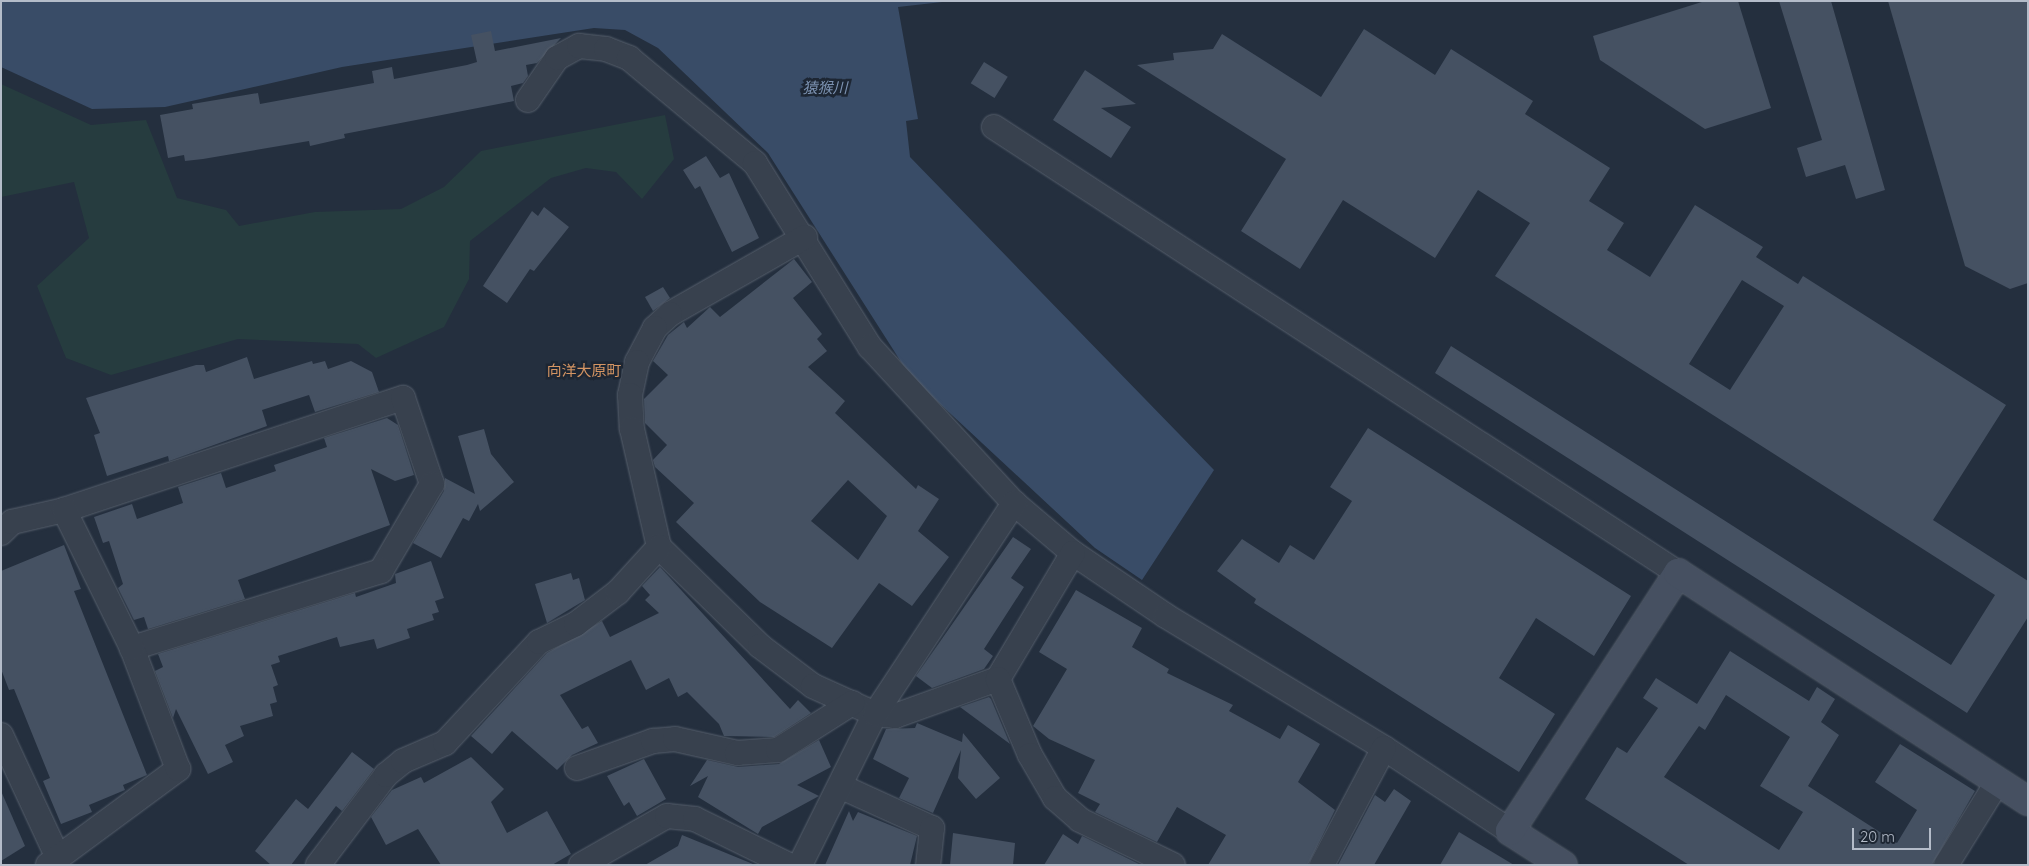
<!DOCTYPE html>
<meta charset="utf-8">
<style>
body{margin:0}
#map{position:relative;width:2029px;height:866px;overflow:hidden;background:#242f3e;font-family:Quicksand,"Noto Sans JP",sans-serif}
div>[style]{position:absolute}
[style*='--x']{left:calc(var(--x)*1px);top:calc(var(--y)*1px);width:calc(var(--w)*1px);rotate:calc(var(--a)*1deg)}
.green>*{inset:0;background:#263c3f}
.water>*{inset:0;background:#394c67}
.building>*{inset:0;background:#455162;transform-origin:0 0}
.roads{filter:drop-shadow(0 0 1px #565f6c) drop-shadow(0 0 1px #565f6c)}
.street>*{height:24px;margin:-12px;padding:0 12px;transform-origin:12px;border-radius:12px;background:#38414e}
.secondary>*{height:28px;margin:-14px;padding:0 14px;transform-origin:14px;border-radius:14px;background:#465061}
span{translate:-50% -50%;white-space:nowrap;text-align:center;line-height:1.15;-webkit-text-stroke:5px #1d2633;paint-order:stroke}
.water-label{font-size:15px;color:#7c92b1;font-style:italic}
.neighbourhood-label{font-size:15px;color:#d59563}
.frame{position:absolute;inset:0;border:2px solid #b4bcc9;pointer-events:none}
.scale{position:absolute;left:1852px;top:828px;width:79px;height:22px;box-sizing:border-box;border:2px solid #b4bcc9;border-top:0;padding-left:6px;font-size:15px;line-height:18px;white-space:nowrap;color:#b4bcc9;-webkit-text-stroke:4px #1d2633;paint-order:stroke}
</style>
<div id="map">
<div class="green">
<div style="clip-path:polygon(1px 84px,91px 125px,146px 120px,177px 198px,226px 210px,239px 226px,315px 212px,401px 209px,444px 187px,481px 151px,665px 115px,674px 159px,642px 199px,616px 172px,586px 168px,551px 178px,470px 241px,469px 279px,444px 327px,376px 358px,358px 344px,238px 339px,111px 375px,66px 358px,37px 286px,89px 238px,74px 182px,1px 197px)"></div>
</div>
<div class="water">
<div style="clip-path:polygon(1px 1px,951px 1px,898px 7px,918px 119px,906px 121px,910px 157px,1214px 470px,1142px 580px,1095px 548px,910px 376px,768px 153px,658px 48px,625px 30px,594px 28px,342px 67px,165px 107px,92px 109px,1px 67px)"></div>
</div>
<div class="building">
<div style="clip-path:polygon(1705px 1px,1738px 1px,1771px 108px,1705px 129px,1600px 60px,1593px 36px)"></div>
<div style="clip-path:polygon(1779px 1px,1831px 1px,1885px 190px,1856px 199px,1845px 165px,1806px 177px,1797px 148px,1822px 140px)"></div>
<div style="clip-path:polygon(1888px 1px,2028px 1px,2028px 283px,2010px 289px,1965px 266px)"></div>
<div style="clip-path:polygon(evenodd,1364px 29px,1435px 75px,1451px 49px,1533px 101px,1525px 114px,1610px 168px,1589px 201px,1624px 223px,1607px 250px,1650px 277px,1695px 205px,1763px 247px,1756px 257px,1798px 284px,1803px 276px,2006px 405px,1933px 520px,2028px 581px,2028px 617px,1967px 713px,1435px 373px,1451px 346px,1951px 665px,1995px 595px,1495px 276px,1530px 223px,1478px 190px,1435px 258px,1343px 200px,1300px 269px,1241px 231px,1286px 159px,1137px 65px,1174px 60px,1173px 53px,1213px 49px,1222px 34px,1321px 97px,1364px 29px,1742px 280px,1784px 306px,1730px 390px,1689px 364px,1742px 280px)"></div>
<div style="clip-path:polygon(491px 31px,495px 51px,561px 38px,537px 63px,526px 65px,528px 76px,523px 83px,511px 86px,514px 101px,344px 134px,345px 138px,310px 146px,309px 141px,203px 159px,185px 161px,184px 155px,168px 158px,160px 115px,193px 109px,192px 104px,258px 93px,260px 104px,374px 83px,372px 71px,392px 67px,394px 79px,467px 65px,477px 62px,471px 35px)"></div>
<div style="left:984px;top:62px;width:28px;height:25px;rotate:32deg"></div>
<div style="clip-path:polygon(1085px 70px,1136px 104px,1101px 108px,1131px 127px,1111px 158px,1053px 120px)"></div>
<div style="clip-path:polygon(706px 156px,720px 178px,729px 173px,759px 238px,732px 252px,700px 186px,695px 189px,683px 170px)"></div>
<div style="clip-path:polygon(544px 207px,569px 227px,534px 271px,530px 269px,507px 303px,483px 286px,532px 211px,538px 216px)"></div>
<div style="clip-path:polygon(evenodd,794px 259px,812px 282px,793px 298px,822px 334px,817px 339px,827px 351px,808px 367px,845px 401px,835px 413px,916px 489px,918px 485px,939px 499px,918px 531px,949px 557px,912px 606px,879px 583px,832px 648px,760px 602px,676px 522px,694px 503px,655px 467px,653px 460px,667px 445px,645px 423px,644px 399px,668px 375px,653px 361px,668px 335px,684px 322px,687px 328px,710px 307px,720px 317px,794px 259px,848px 480px,887px 516px,858px 560px,811px 521px,848px 480px)"></div>
<div style="clip-path:polygon(663px 287px,670px 298px,653px 311px,645px 297px)"></div>
<div style="clip-path:polygon(247px 357px,254px 379px,312px 361px,313px 364px,325px 361px,328px 369px,351px 361px,372px 372px,379px 392px,315px 412px,309px 395px,262px 410px,267px 426px,169px 461px,168px 456px,107px 476px,94px 435px,100px 433px,86px 398px,196px 365px,204px 365px,206px 372px)"></div>
<div style="clip-path:polygon(387px 418px,398px 425px,414px 475px,395px 481px,371px 469px,390px 525px,238px 580px,245px 599px,148px 629px,144px 617px,134px 620px,118px 588px,123px 584px,109px 541px,103px 543px,94px 517px,132px 504px,137px 519px,183px 503px,178px 487px,221px 473px,226px 488px,276px 471px,274px 465px,327px 447px,324px 438px)"></div>
<div style="clip-path:polygon(1368px 428px,1631px 596px,1594px 656px,1536px 618px,1499px 678px,1555px 714px,1519px 772px,1254px 603px,1256px 599px,1217px 571px,1242px 539px,1279px 563px,1290px 545px,1314px 560px,1352px 501px,1330px 487px)"></div>
<div style="clip-path:polygon(484px 429px,491px 454px,514px 482px,480px 511px,478px 504px,469px 521px,463px 518px,441px 558px,413px 543px,444px 491px,445px 478px,475px 494px,458px 436px)"></div>
<div style="clip-path:polygon(1013px 537px,1031px 549px,1011px 578px,1024px 587px,984px 649px,993px 656px,984px 669px,932px 688px,916px 676px)"></div>
<div style="clip-path:polygon(64px 545px,81px 589px,74px 591px,147px 775px,123px 785px,125px 790px,89px 805px,92px 812px,61px 824px,43px 781px,50px 778px,14px 689px,9px 690px,1px 669px,1px 571px)"></div>
<div style="clip-path:polygon(431px 561px,444px 598px,435px 601px,439px 612px,432px 614px,434px 620px,407px 629px,410px 638px,377px 649px,374px 639px,340px 647px,337px 637px,278px 656px,280px 662px,271px 665px,278px 685px,273px 687px,277px 702px,270px 704px,273px 716px,240px 726px,244px 736px,225px 745px,233px 762px,208px 774px,176px 709px,173px 718px,155px 671px,163px 667px,158px 654px,355px 593px,356px 597px,396px 583px,395px 574px)"></div>
<div style="clip-path:polygon(660px 567px,790px 709px,798px 700px,811px 713px,774px 737px,724px 736px,719px 724px,687px 692px,678px 697px,669px 678px,646px 690px,631px 660px,560px 695px,582px 729px,588px 726px,598px 743px,572px 755px,557px 770px,512px 731px,492px 754px,471px 736px,547px 653px,602px 621px,610px 637px,659px 613px,645px 600px,650px 595px,642px 586px)"></div>
<div style="clip-path:polygon(571px 573px,573px 580px,579px 578px,585px 600px,547px 623px,535px 584px)"></div>
<div style="clip-path:polygon(1076px 590px,1142px 628px,1132px 647px,1169px 669px,1167px 673px,1233px 705px,1229px 711px,1280px 739px,1288px 725px,1320px 744px,1298px 782px,1335px 810px,1308px 865px,1208px 865px,1226px 835px,1177px 807px,1157px 842px,1095px 812px,1100px 804px,1078px 793px,1095px 760px,1049px 739px,1033px 726px,1067px 669px,1039px 652px)"></div>
<div style="clip-path:polygon(evenodd,1730px 651px,1809px 701px,1817px 687px,1835px 699px,1821px 722px,1839px 735px,1808px 786px,1897px 843px,1917px 810px,1875px 782px,1900px 744px,1975px 791px,1932px 865px,1689px 865px,1585px 799px,1617px 747px,1627px 753px,1658px 708px,1643px 698px,1656px 678px,1697px 704px,1730px 651px,1726px 695px,1790px 737px,1760px 786px,1803px 812px,1779px 850px,1664px 777px,1699px 726px,1705px 730px,1726px 695px)"></div>
<div style="clip-path:polygon(989px 697px,991px 699px,1010px 744px,960px 707px)"></div>
<div style="clip-path:polygon(917px 723px,962px 742px,963px 733px,1000px 778px,976px 799px,958px 778px,961px 750px,933px 813px,899px 798px,909px 778px,873px 759px,886px 729px,915px 728px)"></div>
<div style="clip-path:polygon(819px 740px,831px 767px,797px 785px,819px 796px,762px 827px,758px 834px,698px 797px,708px 776px,690px 786px,707px 760px,738px 767px,779px 764px)"></div>
<div style="clip-path:polygon(352px 752px,374px 769px,342px 811px,336px 806px,291px 865px,271px 865px,255px 851px,296px 799px,308px 809px)"></div>
<div style="clip-path:polygon(471px 757px,504px 789px,491px 802px,507px 833px,547px 811px,571px 854px,552px 865px,441px 865px,418px 829px,386px 845px,371px 817px,392px 790px,421px 777px,424px 783px)"></div>
<div style="clip-path:polygon(644px 759px,666px 799px,637px 816px,629px 802px,624px 806px,607px 776px)"></div>
<div style="clip-path:polygon(1394px 789px,1411px 801px,1374px 865px,1338px 865px,1375px 795px,1385px 802px)"></div>
<div style="clip-path:polygon(1px 791px,25px 846px,1px 861px)"></div>
<div style="clip-path:polygon(849px 811px,853px 821px,858px 812px,917px 836px,910px 865px,825px 865px)"></div>
<div style="clip-path:polygon(1459px 832px,1514px 865px,1440px 865px)"></div>
<div style="clip-path:polygon(953px 833px,1015px 843px,1013px 865px,950px 865px)"></div>
<div style="clip-path:polygon(1063px 834px,1078px 844px,1082px 836px,1141px 865px,1044px 865px)"></div>
<div style="clip-path:polygon(682px 835px,753px 864px,753px 865px,645px 865px,678px 846px)"></div>
</div>
<div class="roads">
<div class="street">
<div style="--x:528;--y:100;--w:51;--a:-55.4"></div>
<div style="--x:557;--y:58;--w:25;--a:-29"></div>
<div style="--x:579;--y:46;--w:27;--a:6"></div>
<div style="--x:606;--y:49;--w:25;--a:21"></div>
<div style="--x:629;--y:58;--w:164;--a:39.8"></div>
<div style="--x:755;--y:163;--w:217;--a:58"></div>
<div style="--x:870;--y:347;--w:212;--a:47.3"></div>
<div style="--x:1014;--y:503;--w:77;--a:40.3"></div>
<div style="--x:1073;--y:553;--w:112;--a:34.1"></div>
<div style="--x:1166;--y:616;--w:255;--a:31.2"></div>
<div style="--x:1384;--y:748;--w:151;--a:33.4"></div>
<div style="--x:994;--y:127;--w:817;--a:33.11"></div>
<div style="--x:805;--y:237;--w:155;--a:150.3"></div>
<div style="--x:670;--y:314;--w:21;--a:137"></div>
<div style="--x:655;--y:328;--w:38;--a:118"></div>
<div style="--x:637;--y:362;--w:34;--a:102"></div>
<div style="--x:630;--y:395;--w:34;--a:87"></div>
<div style="--x:632;--y:429;--w:121;--a:77.1"></div>
<div style="--x:659;--y:547;--w:141;--a:44.4"></div>
<div style="--x:760;--y:646;--w:66;--a:37"></div>
<div style="--x:813;--y:686;--w:68;--a:24.3"></div>
<div style="--x:875;--y:714;--w:20;--a:6"></div>
<div style="--x:895;--y:716;--w:109;--a:-19.8"></div>
<div style="--x:1;--y:533;--w:16;--a:-45"></div>
<div style="--x:12;--y:522;--w:53;--a:-13"></div>
<div style="--x:64;--y:510;--w:357;--a:-18.3"></div>
<div style="--x:403;--y:398;--w:91;--a:71.4"></div>
<div style="--x:432;--y:484;--w:101;--a:120.4"></div>
<div style="--x:381;--y:571;--w:261;--a:162.8"></div>
<div style="--x:1073;--y:553;--w:147;--a:120.8"></div>
<div style="--x:998;--y:679;--w:82;--a:67.2"></div>
<div style="--x:1030;--y:755;--w:50;--a:59.8"></div>
<div style="--x:1055;--y:798;--w:33;--a:41"></div>
<div style="--x:1080;--y:820;--w:103;--a:25.8"></div>
<div style="--x:1;--y:735;--w:136;--a:65.1"></div>
<div style="--x:577;--y:768;--w:81;--a:-19.6"></div>
<div style="--x:653;--y:741;--w:22;--a:-5"></div>
<div style="--x:675;--y:739;--w:64;--a:12.7"></div>
<div style="--x:737;--y:753;--w:41;--a:-4.2"></div>
<div style="--x:778;--y:750;--w:88;--a:-32.4"></div>
<div style="--x:842;--y:787;--w:99;--a:24.5"></div>
<div style="--x:932;--y:828;--w:37;--a:96"></div>
<div style="--x:48;--y:865;--w:162;--a:-36.4"></div>
<div style="--x:178;--y:769;--w:129;--a:-110.8"></div>
<div style="--x:132;--y:648;--w:154;--a:-116.2"></div>
<div style="--x:318;--y:865;--w:113;--a:-52.9"></div>
<div style="--x:386;--y:775;--w:22;--a:-39"></div>
<div style="--x:403;--y:761;--w:46;--a:-23.2"></div>
<div style="--x:445;--y:743;--w:138;--a:-47.1"></div>
<div style="--x:539;--y:642;--w:41;--a:-25.9"></div>
<div style="--x:576;--y:624;--w:53;--a:-37.3"></div>
<div style="--x:618;--y:592;--w:61;--a:-47.7"></div>
<div style="--x:581;--y:865;--w:99;--a:-29.7"></div>
<div style="--x:667;--y:816;--w:28;--a:6"></div>
<div style="--x:695;--y:819;--w:105;--a:26.1"></div>
<div style="--x:800;--y:865;--w:169;--a:-63.6"></div>
<div style="--x:875;--y:714;--w:253;--a:-56.6"></div>
<div style="--x:1322;--y:865;--w:132;--a:-62.1"></div>
<div style="--x:1946;--y:865;--w:99;--a:-58.2"></div>
</div>
<div class="secondary">
<div style="--x:1563;--y:865;--w:63;--a:-147.3"></div>
<div style="--x:1510;--y:831;--w:308;--a:-56.9"></div>
<div style="--x:1678;--y:573;--w:418;--a:33.1"></div>
</div>
</div>
<div class="water-label">
<span style="left:825px;top:88px">猿猴川</span>
</div>
<div class="neighbourhood-label">
<span style="left:584px;top:371px">向洋大原町</span>
</div>
<div class="frame"></div>
<div class="scale">20 m</div>
</div>
